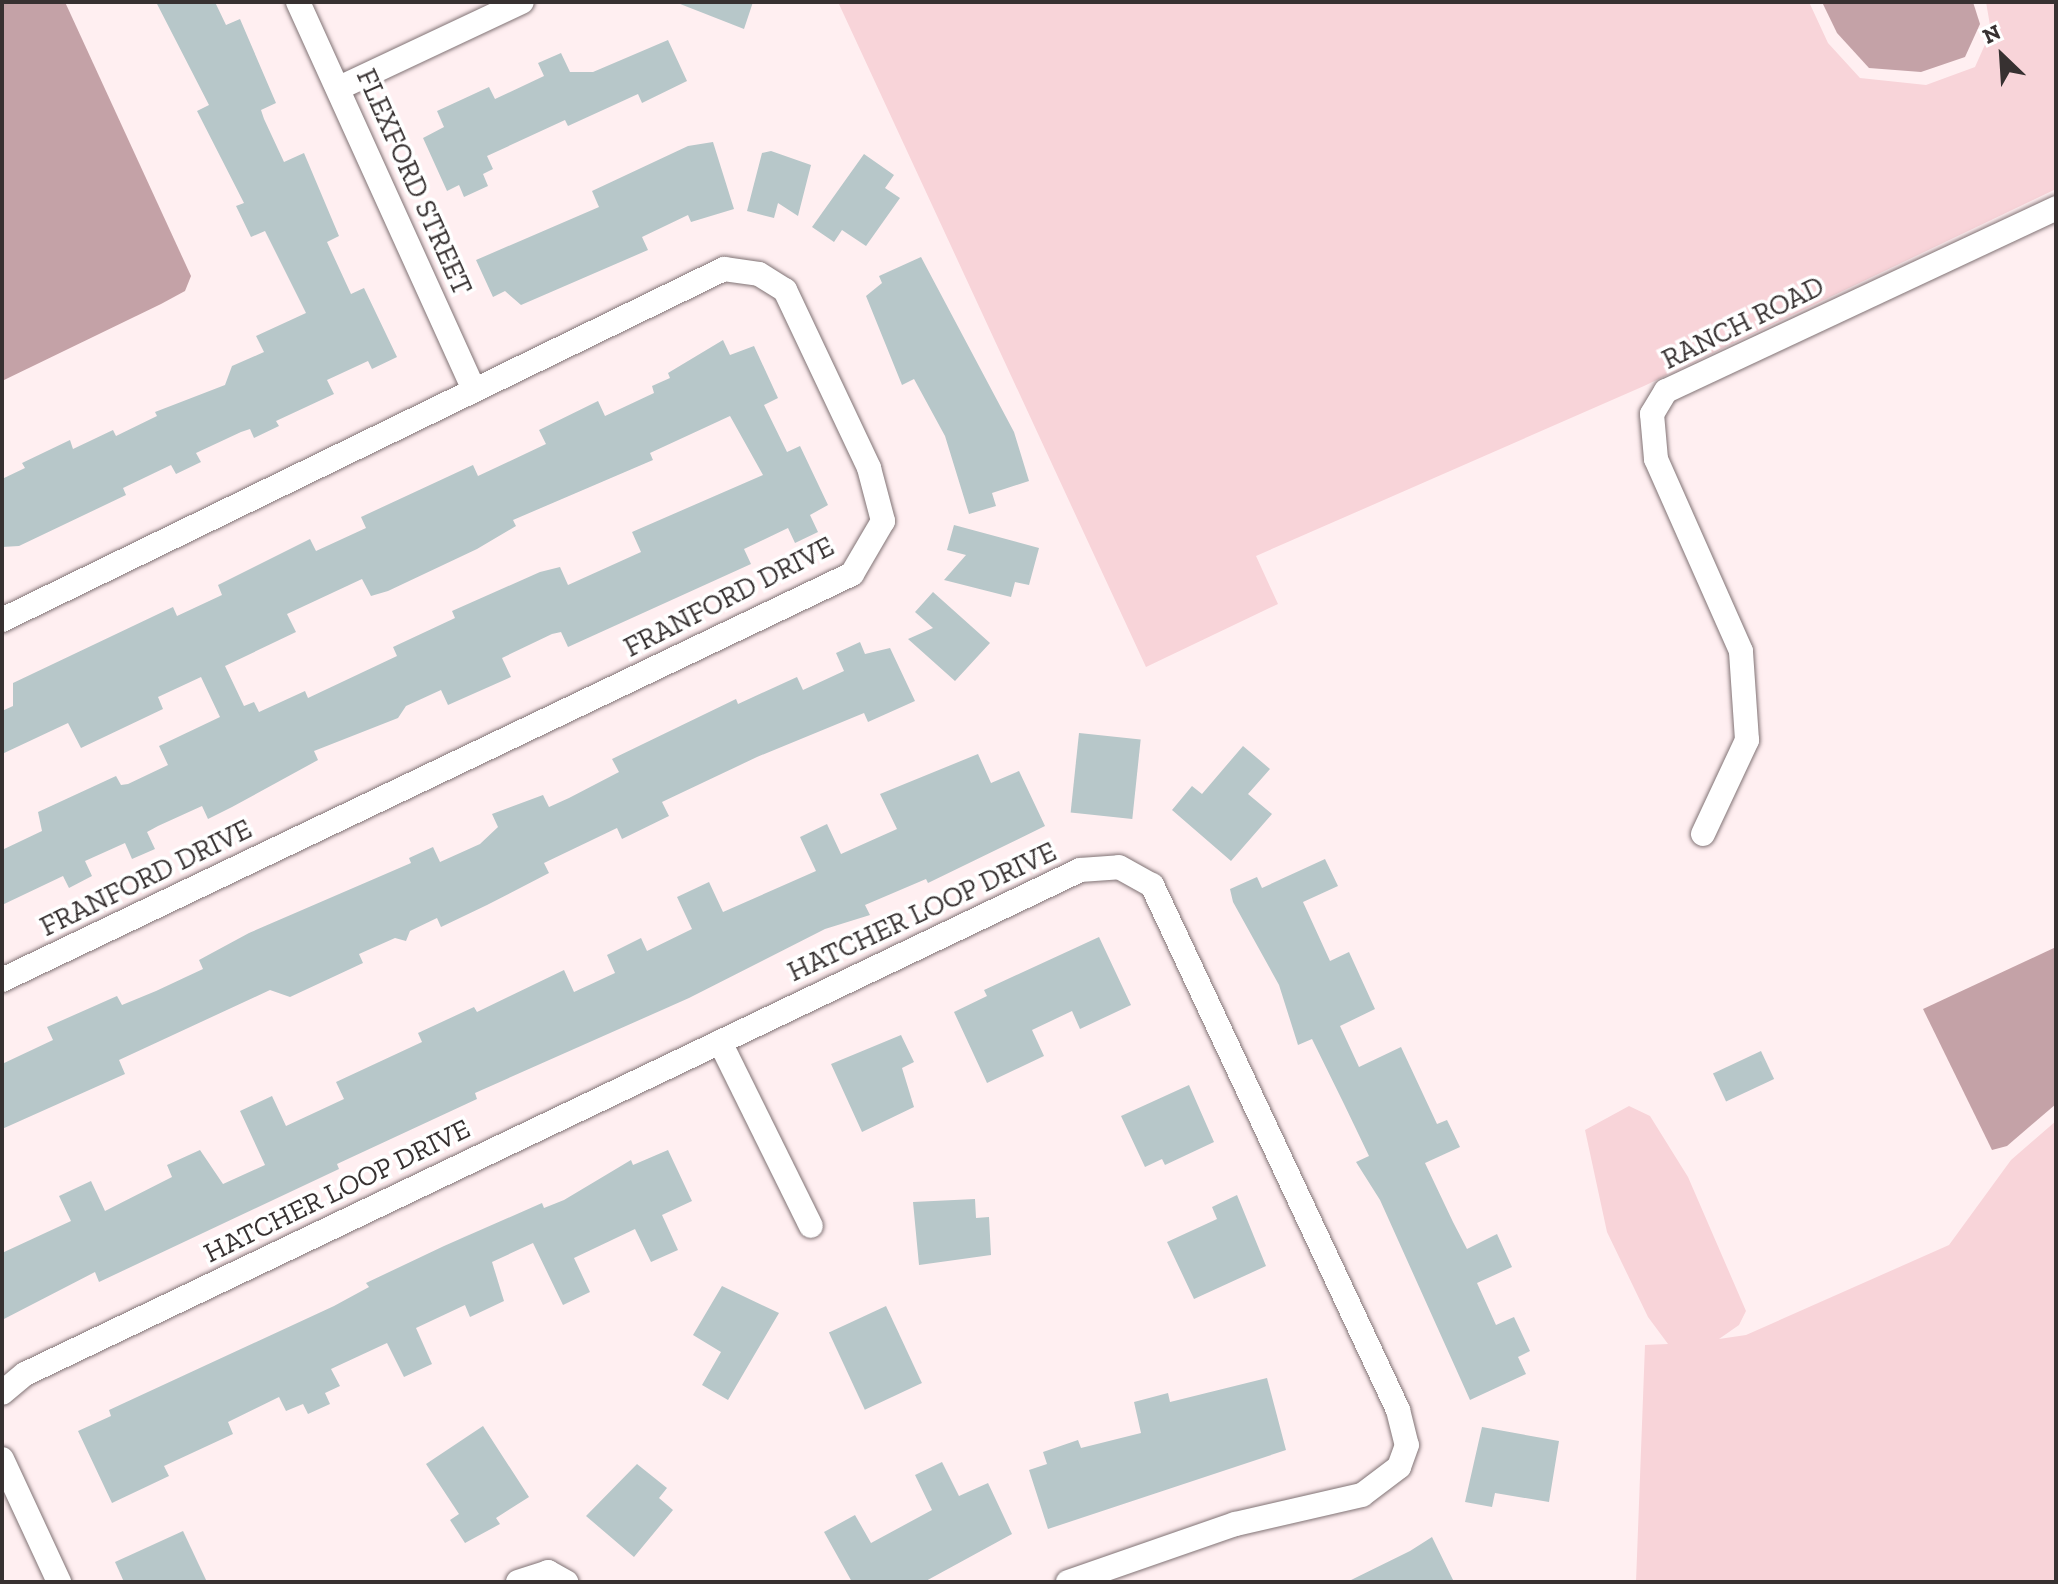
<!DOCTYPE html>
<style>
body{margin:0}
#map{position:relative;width:2058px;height:1584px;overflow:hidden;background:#ffeff1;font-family:"Zilla Slab",serif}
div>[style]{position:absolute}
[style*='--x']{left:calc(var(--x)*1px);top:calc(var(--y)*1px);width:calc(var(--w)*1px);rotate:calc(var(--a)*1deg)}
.green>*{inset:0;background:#f8d4d9}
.water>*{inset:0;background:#c4a2a7}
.building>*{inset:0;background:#b7c7c9;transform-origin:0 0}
.roads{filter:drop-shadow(0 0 2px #817375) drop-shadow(0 0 2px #817375)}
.street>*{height:24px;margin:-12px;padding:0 12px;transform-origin:12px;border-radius:12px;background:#fff}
span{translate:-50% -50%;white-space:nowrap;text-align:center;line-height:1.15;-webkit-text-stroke:7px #fff;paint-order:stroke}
.street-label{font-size:28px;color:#373131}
.frame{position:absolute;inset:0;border:4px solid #373131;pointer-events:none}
.north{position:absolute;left:1962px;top:16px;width:80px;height:80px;-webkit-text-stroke:6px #fff;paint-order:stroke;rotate:335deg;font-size:22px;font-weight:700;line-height:32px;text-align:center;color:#373131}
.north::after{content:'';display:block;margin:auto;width:28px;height:36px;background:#373131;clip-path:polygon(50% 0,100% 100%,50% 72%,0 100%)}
</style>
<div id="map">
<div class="green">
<div style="clip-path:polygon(838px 2px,1809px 2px,1828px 43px,1860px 78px,1926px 85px,1975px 67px,1991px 31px,1986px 2px,2056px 2px,2056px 189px,1644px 386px,1256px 556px,1278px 604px,1146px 667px)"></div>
<div style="clip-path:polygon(1629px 1106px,1650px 1116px,1688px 1177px,1746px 1311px,1739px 1325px,1719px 1339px,1746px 1335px,1949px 1245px,2011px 1160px,2056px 1121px,2056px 1582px,1636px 1582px,1645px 1345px,1668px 1344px,1648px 1317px,1607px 1232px,1585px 1130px)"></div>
</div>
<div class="water">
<div style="clip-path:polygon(2px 2px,65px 2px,191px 276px,185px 291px,161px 304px,2px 381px)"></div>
<div style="clip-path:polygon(1822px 2px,1973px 2px,1980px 24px,1965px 57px,1921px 72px,1869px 68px,1837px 33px)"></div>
<div style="clip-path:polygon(2056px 947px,2056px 1104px,2007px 1146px,1992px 1150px,1923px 1009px)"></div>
</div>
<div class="building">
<div style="clip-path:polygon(156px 2px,215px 2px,226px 25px,240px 19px,276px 103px,261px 110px,264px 119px,284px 162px,304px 153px,339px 236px,327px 242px,351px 294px,364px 288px,397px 357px,372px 369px,368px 361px,327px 380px,334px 394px,276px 421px,279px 426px,254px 438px,250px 429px,241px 432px,196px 453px,201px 462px,176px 474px,171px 465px,123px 488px,126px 495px,19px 546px,2px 547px,2px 479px,25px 468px,22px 463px,70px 440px,73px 449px,113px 430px,116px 436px,157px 416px,155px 412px,225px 385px,232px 366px,264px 352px,256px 336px,306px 313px,265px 231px,251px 237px,236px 206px,244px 203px,197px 111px,209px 105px)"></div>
<div style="clip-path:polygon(675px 2px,753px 2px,744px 29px)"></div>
<div style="clip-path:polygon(668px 40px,687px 81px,642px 103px,638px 94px,568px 126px,565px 120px,487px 156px,493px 169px,483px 174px,488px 186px,464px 197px,459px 185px,447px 191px,423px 138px,444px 127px,437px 111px,489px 87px,495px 99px,544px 76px,538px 63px,561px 53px,570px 72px,593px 72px)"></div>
<div style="clip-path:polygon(713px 142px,734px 209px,691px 222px,688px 215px,642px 237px,648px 250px,521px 305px,505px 291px,493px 297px,476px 260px,599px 207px,592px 191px,688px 146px)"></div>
<div style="clip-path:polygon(771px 151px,811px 165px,798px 216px,778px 203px,774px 218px,747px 211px,762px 153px)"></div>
<div style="clip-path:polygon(864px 154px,894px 175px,885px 188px,900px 198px,866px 246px,842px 230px,834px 242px,812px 227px)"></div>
<div style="clip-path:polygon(921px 257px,1014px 432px,1029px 481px,992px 493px,996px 506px,969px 514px,945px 436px,914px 379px,902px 385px,866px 296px,882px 283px,879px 276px)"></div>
<div style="clip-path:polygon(evenodd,723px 340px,730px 355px,754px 346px,778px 398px,764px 405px,787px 452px,800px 446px,828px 505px,810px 515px,818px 532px,795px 543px,788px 528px,744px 549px,751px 564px,568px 647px,561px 632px,552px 634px,502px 658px,511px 677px,448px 705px,441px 690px,406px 706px,398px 718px,314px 751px,318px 760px,232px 807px,208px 819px,202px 806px,158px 826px,147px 832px,155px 849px,132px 859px,125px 843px,85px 861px,92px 876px,69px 888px,63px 876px,2px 905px,2px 850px,42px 831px,38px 812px,116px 776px,121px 785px,128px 784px,168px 765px,159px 746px,220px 717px,201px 677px,158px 697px,163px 709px,81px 748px,68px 723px,2px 754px,2px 711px,13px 706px,13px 683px,173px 607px,177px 616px,222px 595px,218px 585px,310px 539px,316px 551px,366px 528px,361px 517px,473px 465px,478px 476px,546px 444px,539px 430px,598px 401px,605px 416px,654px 393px,652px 386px,670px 378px,668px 373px,723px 340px,730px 416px,763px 475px,632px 532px,641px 552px,568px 585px,560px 567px,540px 572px,452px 611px,455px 618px,393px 647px,397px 656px,308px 698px,305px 691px,259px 712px,254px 702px,244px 706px,225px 666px,296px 632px,287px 614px,362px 579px,371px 596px,388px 591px,477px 549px,516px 526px,513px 520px,653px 460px,650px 453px,730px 416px)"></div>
<div style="clip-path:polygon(954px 525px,1039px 548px,1029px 585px,1015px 582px,1011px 597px,944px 580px,966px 555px,947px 550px)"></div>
<div style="clip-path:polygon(933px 592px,990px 643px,955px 681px,908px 639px,933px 628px,915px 612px)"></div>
<div style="clip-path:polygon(860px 642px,865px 654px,890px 648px,915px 701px,868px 722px,864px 713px,757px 757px,662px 802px,669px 816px,622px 839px,617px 828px,544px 863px,549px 873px,487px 905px,441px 927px,437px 918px,410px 931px,406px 941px,395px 938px,359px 954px,363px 963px,290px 997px,270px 990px,119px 1060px,125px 1074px,2px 1129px,2px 1064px,53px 1040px,47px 1027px,117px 996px,122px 1005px,156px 991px,203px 969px,199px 960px,249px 933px,411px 863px,409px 858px,433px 847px,440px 862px,480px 844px,498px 827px,492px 814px,543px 795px,549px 807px,569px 798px,619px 772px,612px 759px,736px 699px,738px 704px,797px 677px,803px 690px,844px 671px,836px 653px)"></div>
<div style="left:1079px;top:733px;width:62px;height:80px;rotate:6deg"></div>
<div style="clip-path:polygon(1243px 746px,1270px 769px,1248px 794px,1272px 814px,1231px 861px,1172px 810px,1192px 786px,1202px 794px)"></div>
<div style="clip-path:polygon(978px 754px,991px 783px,1019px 771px,1045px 826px,928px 883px,926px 879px,865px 905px,870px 915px,825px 929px,689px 998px,475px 1093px,477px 1099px,337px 1164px,339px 1169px,99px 1282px,95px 1272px,2px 1320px,2px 1253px,71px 1221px,59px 1196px,91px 1181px,105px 1211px,172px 1177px,167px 1165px,200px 1150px,223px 1184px,265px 1165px,240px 1111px,272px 1096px,286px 1126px,344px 1099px,336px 1082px,422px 1042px,418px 1033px,474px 1007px,477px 1012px,564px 970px,574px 992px,615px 973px,607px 955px,641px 938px,647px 951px,692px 929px,677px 897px,709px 882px,723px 912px,816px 871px,800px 837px,827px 824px,841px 854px,897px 829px,880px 794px)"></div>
<div style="clip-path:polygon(1325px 859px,1338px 886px,1303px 902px,1330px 961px,1349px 952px,1375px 1009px,1340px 1026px,1359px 1067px,1401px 1047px,1437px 1124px,1447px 1120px,1460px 1147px,1425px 1163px,1453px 1222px,1467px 1249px,1497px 1234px,1512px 1267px,1477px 1283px,1496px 1325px,1514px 1317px,1530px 1351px,1518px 1357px,1526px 1374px,1470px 1400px,1380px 1200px,1356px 1162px,1369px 1156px,1344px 1104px,1312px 1039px,1298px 1045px,1279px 985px,1233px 902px,1230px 889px,1257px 877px,1262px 888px)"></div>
<div style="clip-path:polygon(1099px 937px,1131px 1005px,1080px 1029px,1072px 1011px,1032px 1030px,1044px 1056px,987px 1083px,954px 1012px,987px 996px,984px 990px)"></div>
<div style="clip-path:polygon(901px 1035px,914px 1062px,902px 1068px,914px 1107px,862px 1132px,831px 1064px)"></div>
<div style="left:1761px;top:1051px;width:31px;height:53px;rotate:65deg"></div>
<div style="clip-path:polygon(1189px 1085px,1214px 1142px,1165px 1165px,1162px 1159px,1145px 1167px,1121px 1116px)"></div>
<div style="clip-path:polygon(668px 1150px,692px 1201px,662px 1215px,678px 1250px,651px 1262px,635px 1229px,574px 1258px,590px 1292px,563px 1305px,533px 1243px,492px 1262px,504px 1301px,470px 1317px,465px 1305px,416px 1328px,432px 1364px,404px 1377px,387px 1343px,331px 1369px,340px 1386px,325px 1393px,330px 1404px,308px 1414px,303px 1404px,286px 1411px,279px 1397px,228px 1422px,233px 1434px,164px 1466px,169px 1476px,112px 1503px,78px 1431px,111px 1416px,109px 1410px,334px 1306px,369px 1287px,366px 1283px,444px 1246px,542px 1203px,544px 1208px,564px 1200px,631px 1160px,633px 1165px)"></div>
<div style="clip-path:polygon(1237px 1195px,1266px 1266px,1194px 1299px,1167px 1242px,1217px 1219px,1212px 1207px)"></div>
<div style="clip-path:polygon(975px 1199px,976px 1218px,989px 1217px,991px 1255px,919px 1265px,913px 1202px)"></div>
<div style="clip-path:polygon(722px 1286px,779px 1313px,728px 1400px,702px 1385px,721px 1352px,693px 1335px)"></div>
<div style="left:886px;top:1306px;width:85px;height:63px;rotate:65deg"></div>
<div style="clip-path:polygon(1267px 1378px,1286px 1450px,1048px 1529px,1029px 1470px,1047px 1464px,1043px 1452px,1078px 1440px,1081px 1448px,1141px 1433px,1134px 1402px,1168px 1393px,1170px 1402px)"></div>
<div style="clip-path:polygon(483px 1426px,529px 1497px,496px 1518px,500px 1524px,465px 1543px,450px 1520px,459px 1514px,426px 1464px)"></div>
<div style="clip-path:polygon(1482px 1427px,1559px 1441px,1549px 1502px,1495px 1493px,1492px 1507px,1465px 1502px)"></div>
<div style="clip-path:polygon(942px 1462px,959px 1496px,988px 1483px,1012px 1534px,924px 1582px,852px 1582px,824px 1532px,855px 1515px,871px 1543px,932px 1510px,915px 1475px)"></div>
<div style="clip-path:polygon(637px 1464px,667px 1488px,659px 1498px,673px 1510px,634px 1557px,586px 1516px)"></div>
<div style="clip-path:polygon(183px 1531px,207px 1582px,124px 1582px,115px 1562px)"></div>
<div style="clip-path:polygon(1432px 1537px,1454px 1582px,1347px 1582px,1410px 1551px)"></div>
</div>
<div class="roads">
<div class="street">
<div style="--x:298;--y:2;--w:424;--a:65.6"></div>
<div style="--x:339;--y:88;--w:202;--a:-25.2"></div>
<div style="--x:2;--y:620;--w:803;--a:-25.93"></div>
<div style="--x:724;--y:269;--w:35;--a:8"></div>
<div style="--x:759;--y:274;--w:31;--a:32"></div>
<div style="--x:785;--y:290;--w:197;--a:64.7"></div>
<div style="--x:869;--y:468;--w:55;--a:75.2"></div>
<div style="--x:883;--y:521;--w:61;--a:120.3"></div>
<div style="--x:852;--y:574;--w:942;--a:154.47"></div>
<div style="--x:1703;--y:834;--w:104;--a:-64.9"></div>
<div style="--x:1747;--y:740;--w:89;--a:-93.9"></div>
<div style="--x:1741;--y:651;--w:210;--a:-113.9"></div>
<div style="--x:1656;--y:459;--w:45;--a:-95.1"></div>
<div style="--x:1652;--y:414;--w:27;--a:-59"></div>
<div style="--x:1666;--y:391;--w:431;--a:-25.1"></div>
<div style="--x:720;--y:1042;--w:205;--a:63.7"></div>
<div style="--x:2;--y:1393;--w:30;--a:-40"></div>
<div style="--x:25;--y:1374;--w:1169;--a:-25.53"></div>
<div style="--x:1080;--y:870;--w:39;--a:-4"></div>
<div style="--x:1119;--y:867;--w:38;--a:29"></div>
<div style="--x:1152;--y:885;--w:580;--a:64.89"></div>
<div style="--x:1398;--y:1410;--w:36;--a:76"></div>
<div style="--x:1407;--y:1445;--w:23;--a:110"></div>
<div style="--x:1399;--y:1467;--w:46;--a:142.9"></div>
<div style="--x:1362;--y:1495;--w:130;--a:167.1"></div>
<div style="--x:1235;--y:1524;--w:177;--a:160.8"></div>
<div style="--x:2;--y:1459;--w:136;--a:65.1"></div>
<div style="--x:518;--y:1582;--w:32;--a:-18"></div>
<div style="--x:548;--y:1572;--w:21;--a:29"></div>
</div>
</div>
<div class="street-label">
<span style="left:414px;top:182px;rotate:66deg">FLEXFORD STREET</span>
<span style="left:1743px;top:323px;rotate:-26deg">RANCH ROAD</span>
<span style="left:729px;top:597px;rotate:-27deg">FRANFORD DRIVE</span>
<span style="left:146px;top:878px;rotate:-26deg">FRANFORD DRIVE</span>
<span style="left:922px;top:912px;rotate:-25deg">HATCHER LOOP DRIVE</span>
<span style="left:337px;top:1191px;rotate:-26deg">HATCHER LOOP DRIVE</span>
</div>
<div class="frame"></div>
<div class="north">N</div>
</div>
